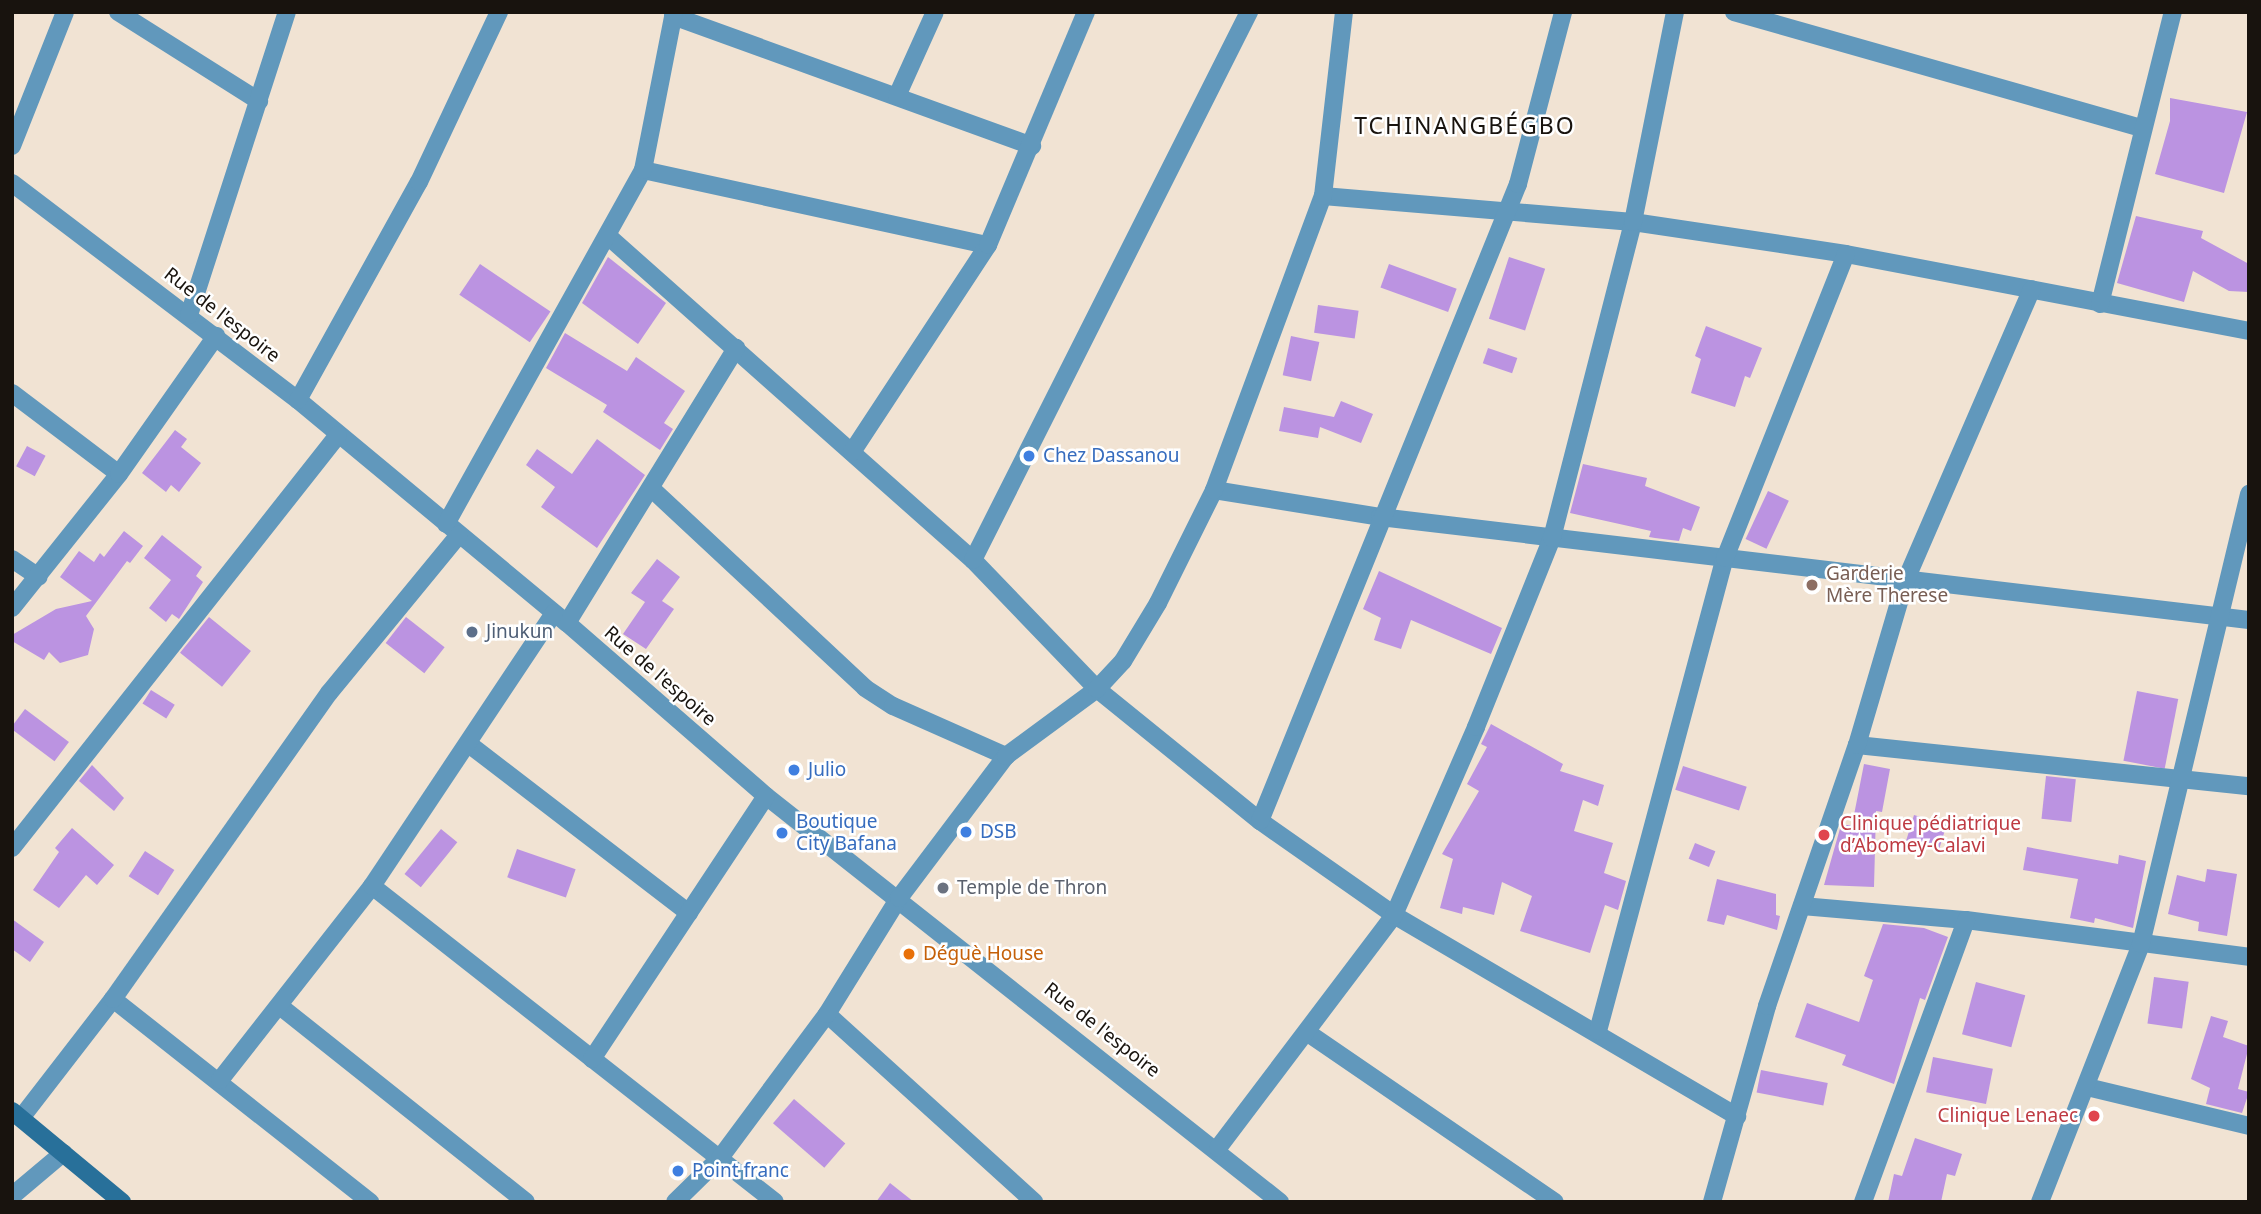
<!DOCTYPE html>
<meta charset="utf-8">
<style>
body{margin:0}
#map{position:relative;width:2261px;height:1214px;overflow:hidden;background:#f1e3d3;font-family:"Noto Sans",sans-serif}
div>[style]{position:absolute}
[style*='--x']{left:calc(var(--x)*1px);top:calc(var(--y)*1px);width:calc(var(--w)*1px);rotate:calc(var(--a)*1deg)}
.building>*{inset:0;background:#bb93e1;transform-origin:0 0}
.street>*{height:18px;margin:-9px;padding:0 9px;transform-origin:9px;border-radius:9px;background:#6198bc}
.secondary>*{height:18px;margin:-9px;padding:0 9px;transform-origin:9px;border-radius:9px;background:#28709a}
.dots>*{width:19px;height:19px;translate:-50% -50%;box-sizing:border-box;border:4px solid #fff;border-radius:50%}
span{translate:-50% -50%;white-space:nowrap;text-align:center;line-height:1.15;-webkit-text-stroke:5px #fff;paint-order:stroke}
.street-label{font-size:19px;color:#18130e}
.shop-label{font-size:19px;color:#366cbe}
.left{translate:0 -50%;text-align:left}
.education-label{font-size:19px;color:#785e54}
.service-label{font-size:19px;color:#4e5e75}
.health-label{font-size:19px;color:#be3a42}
.right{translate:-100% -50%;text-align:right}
.worship-label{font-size:19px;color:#5b616d}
.food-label{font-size:19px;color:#c56008}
.quarter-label{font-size:23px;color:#18130e;letter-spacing:2px}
.frame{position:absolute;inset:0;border:14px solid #18130e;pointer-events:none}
</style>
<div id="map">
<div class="building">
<div style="clip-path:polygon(2170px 98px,2247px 112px,2224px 193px,2155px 174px,2170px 121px)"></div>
<div style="clip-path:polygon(2136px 216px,2203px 231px,2201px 238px,2249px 264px,2249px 292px,2229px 291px,2193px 271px,2184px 302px,2117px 283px)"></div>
<div style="clip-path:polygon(608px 257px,666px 303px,638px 344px,582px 303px)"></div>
<div style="left:1509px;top:257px;width:38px;height:65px;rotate:18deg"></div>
<div style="left:480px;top:264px;width:85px;height:37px;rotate:34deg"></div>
<div style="left:1389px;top:264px;width:72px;height:25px;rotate:20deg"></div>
<div style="left:1318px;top:305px;width:41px;height:28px;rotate:8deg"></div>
<div style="clip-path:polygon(1706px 326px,1762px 348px,1750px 378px,1745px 376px,1735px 407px,1691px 393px,1701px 359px,1695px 356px)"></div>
<div style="clip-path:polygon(565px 333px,627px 371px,636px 357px,685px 391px,664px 423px,673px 429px,660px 450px,603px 412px,607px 405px,546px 368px)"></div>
<div style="left:1291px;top:336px;width:29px;height:40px;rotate:12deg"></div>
<div style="left:1488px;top:348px;width:31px;height:16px;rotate:19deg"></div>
<div style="clip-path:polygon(1341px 401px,1373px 414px,1361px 443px,1320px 427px,1318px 438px,1279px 431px,1284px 407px,1334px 417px)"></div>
<div style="clip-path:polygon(175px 430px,187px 439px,181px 447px,201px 463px,179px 492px,171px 485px,166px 492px,142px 473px)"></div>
<div style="clip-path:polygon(597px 439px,645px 475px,597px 548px,541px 507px,555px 487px,526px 465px,537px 449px,572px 474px)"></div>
<div style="left:27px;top:446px;width:21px;height:23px;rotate:28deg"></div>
<div style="clip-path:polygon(1583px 464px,1647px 478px,1645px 486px,1700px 507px,1691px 531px,1683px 528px,1679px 541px,1655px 538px,1649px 537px,1651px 531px,1570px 513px)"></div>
<div style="left:1768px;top:491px;width:23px;height:53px;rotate:25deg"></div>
<div style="clip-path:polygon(124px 531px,143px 546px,130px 563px,127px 561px,86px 616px,94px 629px,88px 655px,60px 663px,49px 652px,44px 660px,12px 641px,12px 635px,56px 609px,92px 601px,60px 577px,79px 551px,94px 562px,100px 553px,104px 557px)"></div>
<div style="clip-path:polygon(162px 535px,202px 567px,196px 576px,203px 582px,179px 619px,172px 614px,166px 622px,149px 608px,171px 580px,144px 558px)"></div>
<div style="clip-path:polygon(657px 559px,680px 577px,662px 601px,674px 609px,646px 649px,623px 634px,645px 602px,631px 593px)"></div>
<div style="clip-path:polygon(1379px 571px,1502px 628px,1491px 654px,1411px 620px,1401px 649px,1374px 640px,1381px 618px,1363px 609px)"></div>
<div style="left:209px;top:617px;width:54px;height:46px;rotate:39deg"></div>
<div style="left:406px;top:617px;width:49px;height:33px;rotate:38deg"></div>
<div style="left:151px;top:690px;width:28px;height:16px;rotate:32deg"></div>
<div style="left:2137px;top:691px;width:42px;height:71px;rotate:11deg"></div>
<div style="left:25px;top:709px;width:55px;height:24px;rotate:37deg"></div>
<div style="clip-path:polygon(1491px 724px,1563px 764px,1560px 771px,1604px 785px,1598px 806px,1583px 800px,1574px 831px,1613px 843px,1604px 873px,1626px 881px,1618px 910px,1605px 905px,1590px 953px,1520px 931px,1532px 896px,1502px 882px,1494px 915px,1463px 907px,1462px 914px,1440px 908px,1453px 859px,1442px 854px,1479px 791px,1467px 784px,1487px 747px,1481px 744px)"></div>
<div style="clip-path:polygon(1864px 764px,1890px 769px,1882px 812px,1876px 811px,1874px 887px,1824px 885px,1841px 825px,1852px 825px)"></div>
<div style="clip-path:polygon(92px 765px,124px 798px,114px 811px,79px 781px)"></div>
<div style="left:1683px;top:766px;width:67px;height:25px;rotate:18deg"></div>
<div style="left:2046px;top:776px;width:30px;height:43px;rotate:6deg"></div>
<div style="left:1914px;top:815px;width:34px;height:27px;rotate:17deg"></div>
<div style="clip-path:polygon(72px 828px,114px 865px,97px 885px,86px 875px,59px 908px,33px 890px,59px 852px,55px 848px)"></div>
<div style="left:441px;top:829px;width:21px;height:58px;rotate:39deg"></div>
<div style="left:1695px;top:843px;width:22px;height:17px;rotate:22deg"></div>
<div style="clip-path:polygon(2027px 847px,2118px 864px,2119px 855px,2146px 861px,2133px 928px,2095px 918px,2094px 923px,2070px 918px,2078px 879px,2023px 870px)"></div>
<div style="left:517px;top:849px;width:62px;height:30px;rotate:19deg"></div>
<div style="left:145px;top:851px;width:35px;height:30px;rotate:33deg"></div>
<div style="clip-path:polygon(2207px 869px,2237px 874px,2227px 936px,2198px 931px,2199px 922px,2168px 914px,2177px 875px,2205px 882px)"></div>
<div style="clip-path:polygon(1717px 879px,1776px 894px,1776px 915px,1780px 916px,1777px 930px,1727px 915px,1724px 925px,1707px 921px)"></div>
<div style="clip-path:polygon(12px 919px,44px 942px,30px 962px,12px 949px)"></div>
<div style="clip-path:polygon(1883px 924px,1924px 928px,1948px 937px,1925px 1000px,1920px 998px,1894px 1084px,1842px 1065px,1846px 1055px,1795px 1037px,1807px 1003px,1859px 1022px,1873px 980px,1864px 976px)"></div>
<div style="left:2154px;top:977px;width:35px;height:47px;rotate:8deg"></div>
<div style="left:1976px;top:982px;width:51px;height:54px;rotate:15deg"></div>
<div style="clip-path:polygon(2211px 1016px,2228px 1021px,2223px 1037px,2249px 1046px,2238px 1089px,2249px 1092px,2242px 1113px,2206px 1104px,2210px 1088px,2191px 1079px)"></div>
<div style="left:1933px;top:1057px;width:61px;height:36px;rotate:11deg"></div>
<div style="left:1761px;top:1070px;width:68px;height:23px;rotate:11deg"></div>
<div style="left:794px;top:1099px;width:68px;height:32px;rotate:41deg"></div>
<div style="clip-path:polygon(1915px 1138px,1962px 1154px,1955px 1176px,1947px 1174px,1941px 1202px,1888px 1202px,1894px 1174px,1902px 1176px)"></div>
<div style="clip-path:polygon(890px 1183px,914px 1202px,876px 1202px)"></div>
</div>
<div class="street">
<div style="--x:118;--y:12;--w:167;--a:32.3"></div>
<div style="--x:1734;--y:12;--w:423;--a:15.9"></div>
<div style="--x:673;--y:16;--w:382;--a:19.9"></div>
<div style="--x:897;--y:96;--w:92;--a:-65.7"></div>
<div style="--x:12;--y:146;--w:144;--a:-68.4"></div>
<div style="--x:643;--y:170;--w:353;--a:12.3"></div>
<div style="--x:12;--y:183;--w:359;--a:37.2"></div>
<div style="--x:298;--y:400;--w:349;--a:39.7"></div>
<div style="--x:567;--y:623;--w:264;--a:41"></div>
<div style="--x:766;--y:796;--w:655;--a:38.3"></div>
<div style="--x:1323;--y:196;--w:311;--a:4.8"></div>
<div style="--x:1633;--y:222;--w:215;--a:8.5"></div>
<div style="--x:1846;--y:254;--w:410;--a:10.8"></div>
<div style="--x:609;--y:237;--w:487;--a:41.6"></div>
<div style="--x:973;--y:560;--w:179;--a:46.1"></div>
<div style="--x:1097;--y:689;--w:210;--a:39"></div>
<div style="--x:1260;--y:821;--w:164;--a:35"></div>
<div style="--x:1394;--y:915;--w:398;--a:30.4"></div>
<div style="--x:2100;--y:304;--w:301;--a:-76"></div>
<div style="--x:189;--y:315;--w:318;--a:-72.1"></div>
<div style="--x:12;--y:393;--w:134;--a:37.1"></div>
<div style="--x:298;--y:400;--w:249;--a:-61"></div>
<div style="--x:419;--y:182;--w:188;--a:-64.8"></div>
<div style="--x:852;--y:452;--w:248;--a:-56.7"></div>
<div style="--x:988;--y:245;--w:253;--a:-67.2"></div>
<div style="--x:653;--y:490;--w:290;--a:43"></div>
<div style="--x:865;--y:688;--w:33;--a:33"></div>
<div style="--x:893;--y:706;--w:124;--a:23.9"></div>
<div style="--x:1214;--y:490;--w:168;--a:9.2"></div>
<div style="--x:1380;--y:517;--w:875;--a:6.76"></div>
<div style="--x:446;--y:524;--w:405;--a:-60.9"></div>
<div style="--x:643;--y:170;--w:161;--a:-78.9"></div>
<div style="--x:12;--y:559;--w:32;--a:34"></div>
<div style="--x:973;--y:560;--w:614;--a:-63.27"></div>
<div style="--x:12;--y:608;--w:171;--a:-51.4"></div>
<div style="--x:119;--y:474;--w:169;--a:-54.9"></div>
<div style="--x:567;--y:623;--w:323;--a:-58.4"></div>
<div style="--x:470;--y:745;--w:276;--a:37.5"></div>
<div style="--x:1857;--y:745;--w:394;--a:6"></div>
<div style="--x:1260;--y:821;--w:687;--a:-67.95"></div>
<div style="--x:1518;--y:184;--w:178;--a:-75.3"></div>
<div style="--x:12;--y:848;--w:526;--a:-51.71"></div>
<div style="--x:372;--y:886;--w:512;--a:38.1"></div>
<div style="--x:1802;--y:906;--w:165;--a:4.9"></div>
<div style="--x:1966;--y:920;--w:285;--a:7.4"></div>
<div style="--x:113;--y:999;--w:328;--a:38.3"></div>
<div style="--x:281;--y:1007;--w:313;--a:38.5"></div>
<div style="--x:827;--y:1014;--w:280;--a:42.2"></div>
<div style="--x:1598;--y:1031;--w:490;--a:-75"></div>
<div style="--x:1725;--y:558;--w:327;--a:-68.3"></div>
<div style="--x:1308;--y:1033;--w:299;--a:34.4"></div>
<div style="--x:592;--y:1059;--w:315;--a:-56.5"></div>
<div style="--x:220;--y:1080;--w:246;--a:-51.9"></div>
<div style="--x:372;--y:886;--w:328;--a:-56.3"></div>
<div style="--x:2087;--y:1087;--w:167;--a:13.5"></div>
<div style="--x:21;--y:1118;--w:150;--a:-52.3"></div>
<div style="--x:113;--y:999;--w:375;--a:-54.8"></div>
<div style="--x:329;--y:693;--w:205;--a:-50.6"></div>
<div style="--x:1218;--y:1148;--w:292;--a:-52.9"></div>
<div style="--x:1394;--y:915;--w:205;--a:-66.4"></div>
<div style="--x:1476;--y:727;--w:204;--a:-68.1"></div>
<div style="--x:1552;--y:538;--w:326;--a:-75.6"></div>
<div style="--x:1633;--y:222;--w:214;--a:-78.7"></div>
<div style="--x:12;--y:1196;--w:67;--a:-40.1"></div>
<div style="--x:675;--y:1202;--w:63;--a:-44.4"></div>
<div style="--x:720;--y:1158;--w:179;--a:-53.4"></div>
<div style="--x:827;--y:1014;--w:137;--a:-58.2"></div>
<div style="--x:899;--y:898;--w:178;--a:-53"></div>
<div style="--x:1006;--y:756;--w:113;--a:-36.4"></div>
<div style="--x:1097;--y:689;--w:38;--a:-47"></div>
<div style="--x:1123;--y:661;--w:68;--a:-58.9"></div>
<div style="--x:1158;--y:603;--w:126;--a:-63.6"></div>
<div style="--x:1214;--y:490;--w:314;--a:-69.7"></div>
<div style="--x:1323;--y:196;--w:185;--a:-83.5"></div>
<div style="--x:1712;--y:1202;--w:204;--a:-74.3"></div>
<div style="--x:1767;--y:1006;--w:276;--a:-71"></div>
<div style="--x:1857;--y:745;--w:170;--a:-73.6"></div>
<div style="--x:1905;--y:582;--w:319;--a:-66.6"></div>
<div style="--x:1863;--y:1202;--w:300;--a:-69.9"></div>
<div style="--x:2040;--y:1202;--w:277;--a:-68.6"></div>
<div style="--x:2141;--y:944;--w:463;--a:-76.5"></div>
</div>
<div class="secondary">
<div style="--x:12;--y:1111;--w:143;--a:39.6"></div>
</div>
<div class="dots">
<div style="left:1029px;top:456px;background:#3f7fe0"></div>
<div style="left:1812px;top:585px;background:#8d6e63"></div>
<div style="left:472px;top:632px;background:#5c6f8a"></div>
<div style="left:794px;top:770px;background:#3f7fe0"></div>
<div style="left:966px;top:832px;background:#3f7fe0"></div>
<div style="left:782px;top:833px;background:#3f7fe0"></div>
<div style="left:1824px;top:835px;background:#e0444e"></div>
<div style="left:943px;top:888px;background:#6b7280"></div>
<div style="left:909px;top:954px;background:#e8710a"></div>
<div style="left:2094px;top:1116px;background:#e0444e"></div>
<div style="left:678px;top:1171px;background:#3f7fe0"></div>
</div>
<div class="street-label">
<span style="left:222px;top:315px;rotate:38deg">Rue de l'espoire</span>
<span style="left:660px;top:676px;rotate:41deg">Rue de l'espoire</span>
<span style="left:1102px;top:1030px;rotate:38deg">Rue de l'espoire</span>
</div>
<div class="shop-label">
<span class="left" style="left:1043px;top:456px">Chez Dassanou</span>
<span class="left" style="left:808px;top:770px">Julio</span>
<span class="left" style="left:796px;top:833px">Boutique<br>City Bafana</span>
<span class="left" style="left:980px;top:832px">DSB</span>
<span class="left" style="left:692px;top:1171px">Point franc</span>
</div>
<div class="education-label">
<span class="left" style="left:1826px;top:585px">Garderie<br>Mère Therese</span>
</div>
<div class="service-label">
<span class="left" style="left:486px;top:632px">Jinukun</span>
</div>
<div class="health-label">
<span class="left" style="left:1840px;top:835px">Clinique pédiatrique<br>d’Abomey-Calavi</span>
<span class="right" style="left:2078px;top:1116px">Clinique Lenaec</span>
</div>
<div class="worship-label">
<span class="left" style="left:957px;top:888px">Temple de Thron</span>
</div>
<div class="food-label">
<span class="left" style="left:923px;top:954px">Déguè House</span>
</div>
<div class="quarter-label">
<span style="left:1465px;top:125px">TCHINANGBÉGBO</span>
</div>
<div class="frame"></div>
</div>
